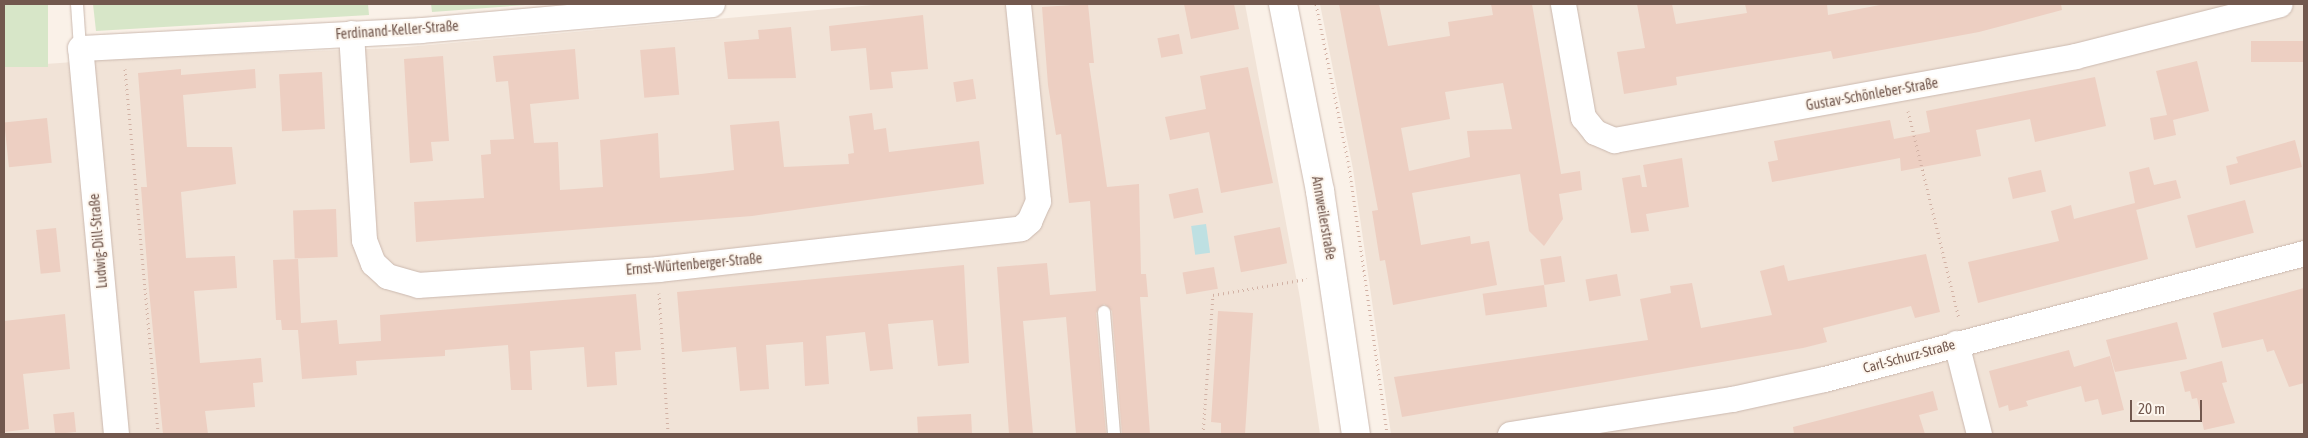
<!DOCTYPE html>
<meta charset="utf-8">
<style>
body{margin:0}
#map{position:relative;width:2308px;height:438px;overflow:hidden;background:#faf1e8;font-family:"Asap Condensed",sans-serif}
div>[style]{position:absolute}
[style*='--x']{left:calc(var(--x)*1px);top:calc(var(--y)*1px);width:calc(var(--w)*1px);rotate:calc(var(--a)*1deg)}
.residential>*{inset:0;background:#f1e3d7}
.green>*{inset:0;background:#d7e6c8;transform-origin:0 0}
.water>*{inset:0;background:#bee0e2;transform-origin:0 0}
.building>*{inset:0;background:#edcfc2;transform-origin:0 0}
.path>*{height:3px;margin-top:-1.5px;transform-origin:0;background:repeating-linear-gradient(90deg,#d2b2a5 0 1px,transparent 0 5px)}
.roads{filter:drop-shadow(0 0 1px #cbb9af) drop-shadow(0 0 1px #cbb9af)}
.lane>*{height:12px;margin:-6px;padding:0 6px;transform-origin:6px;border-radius:6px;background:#fff}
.street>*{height:25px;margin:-12.5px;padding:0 12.5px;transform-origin:12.5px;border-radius:12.5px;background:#fff}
.secondary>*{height:28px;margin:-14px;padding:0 14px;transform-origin:14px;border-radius:14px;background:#fff}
span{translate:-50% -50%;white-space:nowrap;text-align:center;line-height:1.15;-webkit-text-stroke:4px #fdf6ee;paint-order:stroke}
.street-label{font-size:14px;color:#72584e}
.frame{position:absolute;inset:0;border:5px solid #72584e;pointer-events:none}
.scale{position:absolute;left:2130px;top:400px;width:72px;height:22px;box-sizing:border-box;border:2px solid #72584e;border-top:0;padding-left:6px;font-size:15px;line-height:18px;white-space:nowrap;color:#72584e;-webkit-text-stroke:4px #fdf6ee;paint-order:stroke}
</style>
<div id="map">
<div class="residential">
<div style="clip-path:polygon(884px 4px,1245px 4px,1300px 298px,1320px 434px,4px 434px,4px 67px,143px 57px,396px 48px)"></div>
<div style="clip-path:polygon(1320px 4px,2304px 4px,2304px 434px,1391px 434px,1353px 169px)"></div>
</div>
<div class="green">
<div style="left:4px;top:4px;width:44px;height:63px"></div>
<div style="clip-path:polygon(93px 4px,368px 4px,369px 15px,96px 31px)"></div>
<div style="clip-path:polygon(431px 4px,539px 4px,432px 12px)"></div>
</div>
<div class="water">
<div style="left:1206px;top:224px;width:29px;height:15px;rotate:82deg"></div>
</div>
<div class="building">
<div style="clip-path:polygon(1088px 4px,1094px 63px,1089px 63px,1107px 187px,1139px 184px,1141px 274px,1146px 274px,1148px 297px,1140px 297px,1150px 434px,1122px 434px,1112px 311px,1104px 304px,1096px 313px,1106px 434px,1076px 434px,1066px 317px,1023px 321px,1033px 434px,1009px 434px,997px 267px,1047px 263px,1050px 295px,1096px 291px,1090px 201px,1069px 203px,1061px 134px,1056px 135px,1048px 85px,1042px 7px)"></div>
<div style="clip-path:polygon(1184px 4px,1234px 4px,1239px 29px,1191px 39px)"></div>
<div style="clip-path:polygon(evenodd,1339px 4px,1379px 4px,1388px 46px,1450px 36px,1448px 22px,1493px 15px,1491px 4px,1532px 4px,1561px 174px,1580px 171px,1582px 190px,1559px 194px,1563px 219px,1544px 246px,1529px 231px,1520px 174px,1412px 193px,1421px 245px,1470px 236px,1471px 244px,1489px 241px,1497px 285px,1393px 305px,1385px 260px,1380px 261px,1372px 211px,1378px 210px,1339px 4px,1503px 83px,1512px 129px,1467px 131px,1470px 157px,1409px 171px,1401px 128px,1450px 119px,1445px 92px,1503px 83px)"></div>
<div style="clip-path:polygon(1637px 4px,1672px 4px,1676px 24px,1747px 13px,1745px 4px,1827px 4px,1828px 15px,1885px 4px,2061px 4px,2062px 10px,1979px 32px,1833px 59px,1831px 51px,1676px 77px,1677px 85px,1624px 94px,1617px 52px,1645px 48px)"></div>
<div style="clip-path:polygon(923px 15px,928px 69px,891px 72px,893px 88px,870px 90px,866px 48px,831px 51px,829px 26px)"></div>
<div style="clip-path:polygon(791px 27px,796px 78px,728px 79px,724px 42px,759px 39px,758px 30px)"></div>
<div style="left:1179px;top:34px;width:20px;height:22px;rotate:79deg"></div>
<div style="left:2304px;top:41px;width:21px;height:53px;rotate:90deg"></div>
<div style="left:675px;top:47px;width:48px;height:35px;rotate:85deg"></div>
<div style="clip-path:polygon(575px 49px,579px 99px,530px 104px,534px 143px,558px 142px,560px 190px,603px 187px,600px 140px,658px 133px,660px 178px,701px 174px,734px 170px,730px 125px,779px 121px,784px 167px,849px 164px,848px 154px,854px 153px,849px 116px,872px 113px,874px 130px,886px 128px,889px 152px,979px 141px,984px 184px,752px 216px,416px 242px,414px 202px,484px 198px,481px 155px,491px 154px,490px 140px,514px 139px,508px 81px,496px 82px,493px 56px)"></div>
<div style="clip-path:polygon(443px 56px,449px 141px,431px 142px,433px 161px,410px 163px,404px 59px)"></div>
<div style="clip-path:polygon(2197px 61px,2209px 111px,2173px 120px,2176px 135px,2154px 140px,2150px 118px,2167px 115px,2156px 71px)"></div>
<div style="clip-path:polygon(1248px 67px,1273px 183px,1221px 193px,1209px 132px,1170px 140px,1165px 117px,1206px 109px,1200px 76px)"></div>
<div style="clip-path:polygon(181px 69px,181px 75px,255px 69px,256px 88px,183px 95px,187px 147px,232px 147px,236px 184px,181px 192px,186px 258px,235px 256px,237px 288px,194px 291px,200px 363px,261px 358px,263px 382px,253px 383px,255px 407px,205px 411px,208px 434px,163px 434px,149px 290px,141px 187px,147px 187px,138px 73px)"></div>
<div style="left:322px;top:72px;width:57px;height:43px;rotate:87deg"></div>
<div style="clip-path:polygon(2095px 77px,2106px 126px,2035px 142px,2030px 119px,1976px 130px,1981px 156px,1901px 171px,1900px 158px,1772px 182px,1768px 162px,1778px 160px,1774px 141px,1890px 120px,1894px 139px,1930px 132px,1926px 111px)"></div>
<div style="left:973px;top:79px;width:20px;height:20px;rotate:81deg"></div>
<div style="left:47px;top:118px;width:45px;height:43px;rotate:84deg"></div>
<div style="clip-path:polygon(2295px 140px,2302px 167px,2230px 185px,2226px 166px,2238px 163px,2236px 157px)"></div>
<div style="clip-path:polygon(1682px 158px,1689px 207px,1646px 214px,1649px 231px,1631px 233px,1622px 178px,1640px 175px,1642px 187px,1647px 187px,1643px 165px)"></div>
<div style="clip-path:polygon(2149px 167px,2154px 185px,2176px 180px,2181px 198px,2136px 210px,2135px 205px,2148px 259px,1978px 303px,1968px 262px,2059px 241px,2051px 211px,2071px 205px,2074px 219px,2135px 203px,2129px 172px)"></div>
<div style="left:2041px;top:170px;width:22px;height:34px;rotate:77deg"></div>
<div style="left:1198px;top:188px;width:25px;height:30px;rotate:78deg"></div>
<div style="left:2245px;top:200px;width:34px;height:60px;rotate:75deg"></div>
<div style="left:336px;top:209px;width:48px;height:43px;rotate:88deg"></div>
<div style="left:1280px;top:227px;width:37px;height:47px;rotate:79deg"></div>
<div style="left:56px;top:228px;width:44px;height:20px;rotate:84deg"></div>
<div style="clip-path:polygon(1926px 254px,1940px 312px,1915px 318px,1911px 306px,1823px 328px,1827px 342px,1803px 348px,1402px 417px,1394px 377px,1648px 340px,1640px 299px,1671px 293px,1670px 286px,1692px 283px,1701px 328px,1772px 315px,1760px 271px,1784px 265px,1788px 281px)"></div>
<div style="left:1561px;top:256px;width:26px;height:21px;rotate:81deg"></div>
<div style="clip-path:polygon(298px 259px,301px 323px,337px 320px,339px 344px,381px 341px,380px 315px,636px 294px,641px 350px,615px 352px,617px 385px,587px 387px,584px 347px,530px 351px,532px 390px,511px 390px,508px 345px,445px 350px,445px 356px,356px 361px,357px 375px,302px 379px,298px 330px,282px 330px,281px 320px,276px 320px,273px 260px)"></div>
<div style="clip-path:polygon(964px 265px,969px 363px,938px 366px,933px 320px,888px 324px,893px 369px,870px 371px,865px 332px,826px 336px,829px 384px,805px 386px,803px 342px,766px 345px,769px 389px,740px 391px,736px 347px,682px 352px,677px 292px)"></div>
<div style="left:1214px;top:267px;width:22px;height:32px;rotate:80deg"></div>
<div style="left:1617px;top:274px;width:22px;height:32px;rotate:80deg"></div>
<div style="left:1544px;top:285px;width:22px;height:62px;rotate:82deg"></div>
<div style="clip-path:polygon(2304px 288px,2304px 383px,2289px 387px,2274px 350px,2267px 352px,2263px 339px,2222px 348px,2213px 313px)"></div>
<div style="clip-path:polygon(1218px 311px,1253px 313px,1245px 434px,1221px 434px,1221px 423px,1211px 422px)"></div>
<div style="clip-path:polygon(65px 314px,70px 369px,23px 374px,29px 429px,4px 432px,4px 321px)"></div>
<div style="clip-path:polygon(2177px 322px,2187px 359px,2115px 372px,2106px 340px)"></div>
<div style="clip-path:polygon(2069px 350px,2074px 367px,2110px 356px,2124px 410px,2102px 415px,2098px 399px,2085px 402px,2081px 386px,2026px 401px,2028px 406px,2009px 411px,2008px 405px,1999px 408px,1989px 371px)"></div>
<div style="clip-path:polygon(2222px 361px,2227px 382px,2222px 383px,2235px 423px,2204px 430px,2197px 398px,2192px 399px,2190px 391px,2185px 392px,2180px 372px)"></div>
<div style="clip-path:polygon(1933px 391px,1938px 410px,1919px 415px,1925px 434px,1794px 434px,1793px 427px)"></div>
<div style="left:74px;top:412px;width:20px;height:21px;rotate:84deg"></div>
<div style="left:971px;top:414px;width:20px;height:54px;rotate:87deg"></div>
</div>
<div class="path">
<div style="--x:1316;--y:4;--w:165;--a:78.5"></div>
<div style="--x:1349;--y:166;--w:271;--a:81.9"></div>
<div style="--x:125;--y:69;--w:366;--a:84.8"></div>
<div style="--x:1908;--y:111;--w:213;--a:76.2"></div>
<div style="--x:659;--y:293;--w:141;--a:86.3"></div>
<div style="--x:1203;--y:434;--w:139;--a:-85.9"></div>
<div style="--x:1213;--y:295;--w:95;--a:-9.7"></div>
</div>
<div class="roads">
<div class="lane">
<div style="--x:77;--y:4;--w:44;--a:86.1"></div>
<div style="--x:1104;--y:312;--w:122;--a:85.3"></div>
</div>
<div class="street">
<div style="--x:1563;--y:4;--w:115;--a:80"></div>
<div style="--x:1583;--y:117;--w:19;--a:51"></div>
<div style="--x:1595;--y:132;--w:21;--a:23"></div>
<div style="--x:1614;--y:140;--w:469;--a:-10.3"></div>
<div style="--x:2075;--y:56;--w:211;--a:-14.2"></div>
<div style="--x:351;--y:33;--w:207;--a:86.4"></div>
<div style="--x:364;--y:240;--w:25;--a:69"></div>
<div style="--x:373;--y:263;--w:19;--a:43"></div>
<div style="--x:387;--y:276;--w:32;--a:16"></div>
<div style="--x:418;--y:285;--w:241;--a:-3.8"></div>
<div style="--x:658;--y:269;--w:365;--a:-6.4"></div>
<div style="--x:1021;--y:228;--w:11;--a:-41"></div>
<div style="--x:1029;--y:221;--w:22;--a:-66"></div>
<div style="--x:1038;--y:201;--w:198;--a:-95.8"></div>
<div style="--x:1956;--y:343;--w:94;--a:75.8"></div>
<div style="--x:116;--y:434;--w:388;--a:-95.3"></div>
<div style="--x:80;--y:48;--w:341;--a:-3"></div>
<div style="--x:421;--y:30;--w:292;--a:-5.1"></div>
<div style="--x:1510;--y:434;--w:225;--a:-9"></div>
<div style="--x:1732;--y:399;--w:94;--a:-12.3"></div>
<div style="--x:1824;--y:379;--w:496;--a:-14.7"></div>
</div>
<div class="secondary">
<div style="--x:1283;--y:4;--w:191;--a:78.8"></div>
<div style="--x:1320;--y:191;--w:246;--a:81.6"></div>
</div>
</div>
<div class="street-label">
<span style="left:397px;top:30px;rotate:-4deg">Ferdinand-Keller-Straße</span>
<span style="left:1872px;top:94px;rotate:-10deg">Gustav-Schönleber-Straße</span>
<span style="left:1324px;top:218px;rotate:80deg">Annweilerstraße</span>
<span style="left:98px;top:241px;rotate:-95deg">Ludwig-Dill-Straße</span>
<span style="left:694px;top:264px;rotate:-5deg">Ernst-Würtenberger-Straße</span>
<span style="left:1909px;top:356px;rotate:-15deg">Carl-Schurz-Straße</span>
</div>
<div class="frame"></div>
<div class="scale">20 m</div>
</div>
